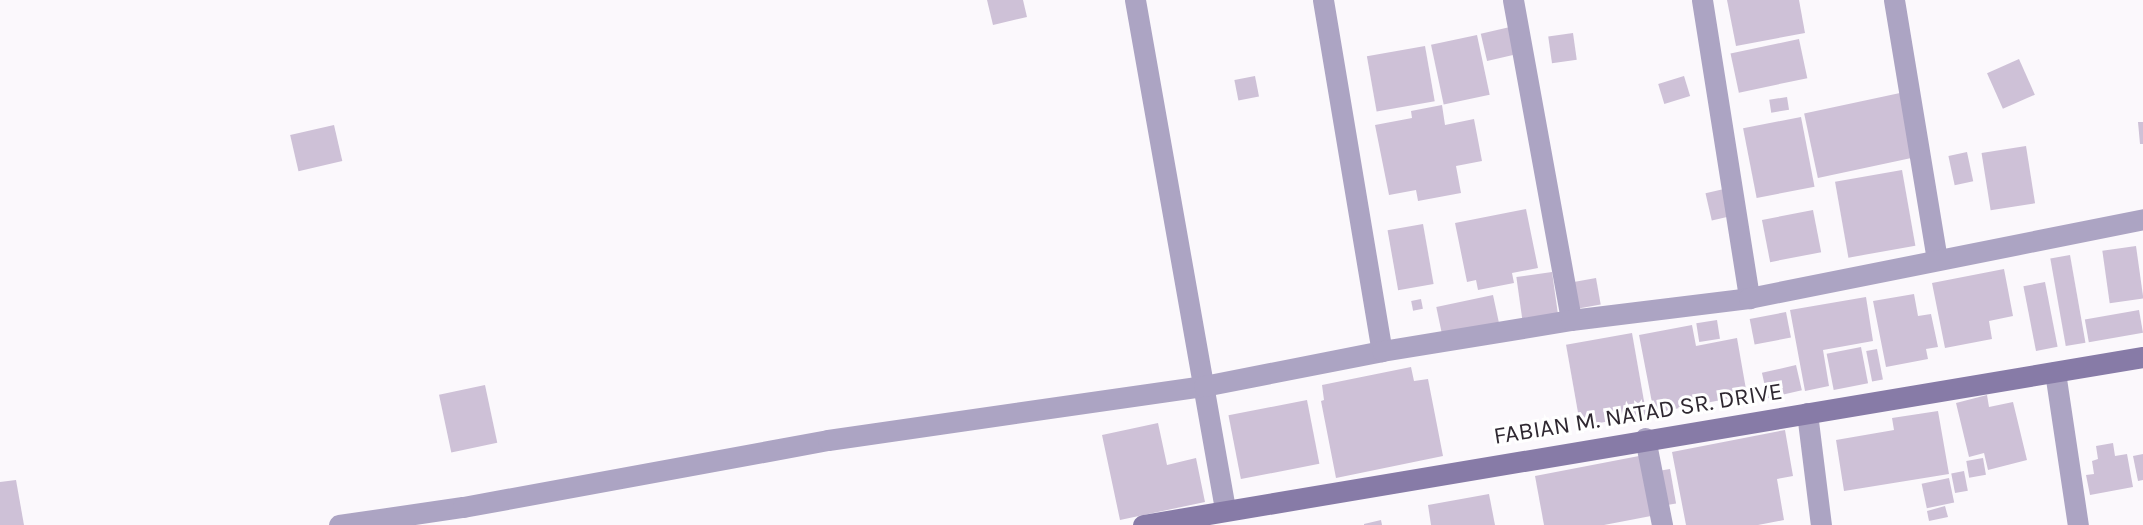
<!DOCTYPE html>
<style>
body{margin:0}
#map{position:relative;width:2143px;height:525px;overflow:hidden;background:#fbf8fc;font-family:Karla,sans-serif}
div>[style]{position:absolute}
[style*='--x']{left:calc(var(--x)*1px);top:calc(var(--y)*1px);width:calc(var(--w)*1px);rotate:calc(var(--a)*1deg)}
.building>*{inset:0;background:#cec1d7;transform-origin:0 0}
.street>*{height:21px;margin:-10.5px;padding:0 10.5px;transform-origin:10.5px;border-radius:10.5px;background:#aca4c3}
.secondary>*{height:21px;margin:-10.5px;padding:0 10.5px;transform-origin:10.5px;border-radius:10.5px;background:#877ba7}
span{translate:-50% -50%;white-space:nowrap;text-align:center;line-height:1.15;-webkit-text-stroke:6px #fff;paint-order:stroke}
.street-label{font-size:24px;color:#2f2831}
</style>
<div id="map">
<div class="building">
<div style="clip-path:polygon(987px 0,1023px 0,1027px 17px,993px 25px)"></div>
<div style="clip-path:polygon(1727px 0,1799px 0,1805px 33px,1736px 46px)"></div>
<div style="left:1510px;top:27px;width:28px;height:30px;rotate:77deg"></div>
<div style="left:1573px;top:33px;width:27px;height:25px;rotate:82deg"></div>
<div style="left:1477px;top:35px;width:61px;height:47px;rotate:78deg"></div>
<div style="left:1799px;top:39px;width:40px;height:70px;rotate:78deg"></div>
<div style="left:1425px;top:46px;width:56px;height:59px;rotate:80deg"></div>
<div style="left:2019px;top:59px;width:39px;height:35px;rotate:66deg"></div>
<div style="left:1255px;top:76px;width:21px;height:21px;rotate:79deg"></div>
<div style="left:1684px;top:76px;width:21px;height:27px;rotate:73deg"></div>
<div style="left:1900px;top:93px;width:66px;height:98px;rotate:78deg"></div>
<div style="left:1787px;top:97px;width:13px;height:18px;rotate:81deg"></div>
<div style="clip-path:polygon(1442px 105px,1445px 125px,1474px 119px,1482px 161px,1456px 166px,1461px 193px,1418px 201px,1416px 190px,1389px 195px,1375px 125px,1412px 118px,1411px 111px)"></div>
<div style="left:1801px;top:117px;width:71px;height:59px;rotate:79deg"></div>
<div style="clip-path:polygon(2138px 122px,2143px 122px,2143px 144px,2140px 144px)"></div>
<div style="left:334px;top:125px;width:37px;height:45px;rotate:77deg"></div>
<div style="left:2026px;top:146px;width:58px;height:45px;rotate:81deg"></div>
<div style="left:1967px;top:152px;width:30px;height:19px;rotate:78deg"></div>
<div style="left:1902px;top:170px;width:77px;height:68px;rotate:80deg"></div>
<div style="left:1724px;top:189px;width:28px;height:19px;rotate:77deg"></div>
<div style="clip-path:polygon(1526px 209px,1538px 268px,1512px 273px,1514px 283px,1478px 290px,1476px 280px,1467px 282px,1455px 223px)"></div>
<div style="left:1813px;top:210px;width:43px;height:52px;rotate:79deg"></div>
<div style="left:1423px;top:224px;width:61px;height:36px;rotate:80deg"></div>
<div style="left:2136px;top:246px;width:53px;height:34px;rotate:82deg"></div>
<div style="left:2070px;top:255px;width:89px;height:20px;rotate:80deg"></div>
<div style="clip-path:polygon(2004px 269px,2013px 316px,1989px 321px,1992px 339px,1945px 348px,1932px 283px)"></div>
<div style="left:1552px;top:272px;width:42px;height:36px;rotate:82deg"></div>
<div style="left:1596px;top:278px;width:27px;height:24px;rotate:80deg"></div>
<div style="left:2045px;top:282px;width:66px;height:22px;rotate:79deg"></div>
<div style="clip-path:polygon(1914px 294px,1918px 316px,1931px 314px,1938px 347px,1926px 349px,1928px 359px,1886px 367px,1873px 301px)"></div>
<div style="left:1493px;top:295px;width:30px;height:58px;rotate:78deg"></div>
<div style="clip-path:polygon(1866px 297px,1873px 341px,1823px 350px,1829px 386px,1805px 391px,1790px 310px)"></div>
<div style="left:1421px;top:299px;width:10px;height:10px;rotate:79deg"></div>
<div style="left:2139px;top:310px;width:23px;height:55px;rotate:80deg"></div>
<div style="left:1786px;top:312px;width:26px;height:37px;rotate:79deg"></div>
<div style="left:1717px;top:320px;width:19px;height:21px;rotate:81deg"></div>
<div style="clip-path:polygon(1692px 325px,1696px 346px,1737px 338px,1747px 395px,1654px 413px,1639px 335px)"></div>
<div style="left:1632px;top:333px;width:83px;height:67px;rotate:80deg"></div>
<div style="left:1861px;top:347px;width:37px;height:35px;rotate:79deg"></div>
<div style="left:1877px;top:349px;width:31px;height:11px;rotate:79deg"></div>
<div style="left:1796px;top:365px;width:26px;height:35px;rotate:77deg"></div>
<div style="clip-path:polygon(1411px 367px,1414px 381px,1428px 379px,1443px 456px,1336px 478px,1321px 401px,1324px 400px,1322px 385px)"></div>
<div style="left:485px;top:385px;width:59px;height:47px;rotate:78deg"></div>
<div style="clip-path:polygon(1987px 395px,1989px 407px,2013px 402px,2027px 460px,1988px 470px,1984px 453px,1969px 457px,1956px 403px)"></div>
<div style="left:1307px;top:400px;width:65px;height:80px;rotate:79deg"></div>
<div style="clip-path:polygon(1938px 411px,1949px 474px,1844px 491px,1836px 440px,1894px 430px,1892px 418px)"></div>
<div style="clip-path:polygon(1158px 423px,1167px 465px,1196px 458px,1205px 502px,1120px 520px,1102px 435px)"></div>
<div style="clip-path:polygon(1785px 430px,1793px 476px,1777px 479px,1784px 520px,1758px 525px,1686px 525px,1672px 452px)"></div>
<div style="clip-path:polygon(2113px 443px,2115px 456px,2127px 454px,2133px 487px,2090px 495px,2086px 475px,2094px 474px,2092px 461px,2098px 459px,2096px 446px)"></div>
<div style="clip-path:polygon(2143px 454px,2143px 480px,2138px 481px,2133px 456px)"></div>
<div style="clip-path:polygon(1639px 456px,1651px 516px,1604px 525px,1544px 525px,1535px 476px)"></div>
<div style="left:1983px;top:458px;width:17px;height:17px;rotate:80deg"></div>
<div style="left:1670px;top:469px;width:35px;height:15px;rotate:80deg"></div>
<div style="left:1964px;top:471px;width:20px;height:13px;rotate:79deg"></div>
<div style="left:1949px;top:478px;width:25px;height:28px;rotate:78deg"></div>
<div style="clip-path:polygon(16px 480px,24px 525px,0 525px,0 482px)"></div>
<div style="clip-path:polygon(1489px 494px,1495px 525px,1431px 525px,1428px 505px)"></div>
<div style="clip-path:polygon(1945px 506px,1948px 517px,1929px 521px,1927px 511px)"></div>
<div style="clip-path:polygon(1381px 520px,1382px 525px,1364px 525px,1364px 524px)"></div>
</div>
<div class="street">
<div style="--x:1135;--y:0;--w:517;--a:79.97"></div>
<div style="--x:1323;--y:0;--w:356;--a:80.5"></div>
<div style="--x:1513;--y:0;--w:325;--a:79.7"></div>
<div style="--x:1702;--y:0;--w:302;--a:81"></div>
<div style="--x:1894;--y:0;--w:263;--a:80.6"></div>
<div style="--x:2055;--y:372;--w:155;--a:81.5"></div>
<div style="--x:1807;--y:413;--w:113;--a:82.9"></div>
<div style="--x:1645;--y:438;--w:89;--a:78.9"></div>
<div style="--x:339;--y:525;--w:125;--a:-8.3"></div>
<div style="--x:463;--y:507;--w:371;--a:-10.4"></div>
<div style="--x:828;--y:440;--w:380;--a:-8.2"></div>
<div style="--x:1204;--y:386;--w:181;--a:-11.1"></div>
<div style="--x:1382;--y:351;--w:192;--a:-9.3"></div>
<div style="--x:1571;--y:320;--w:179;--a:-7"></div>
<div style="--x:1749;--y:298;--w:402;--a:-11.3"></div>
</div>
<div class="secondary">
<div style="--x:1143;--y:525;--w:1014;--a:-9.54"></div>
</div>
<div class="street-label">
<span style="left:1638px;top:414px;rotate:-9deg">FABIAN M. NATAD SR. DRIVE</span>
</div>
</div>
